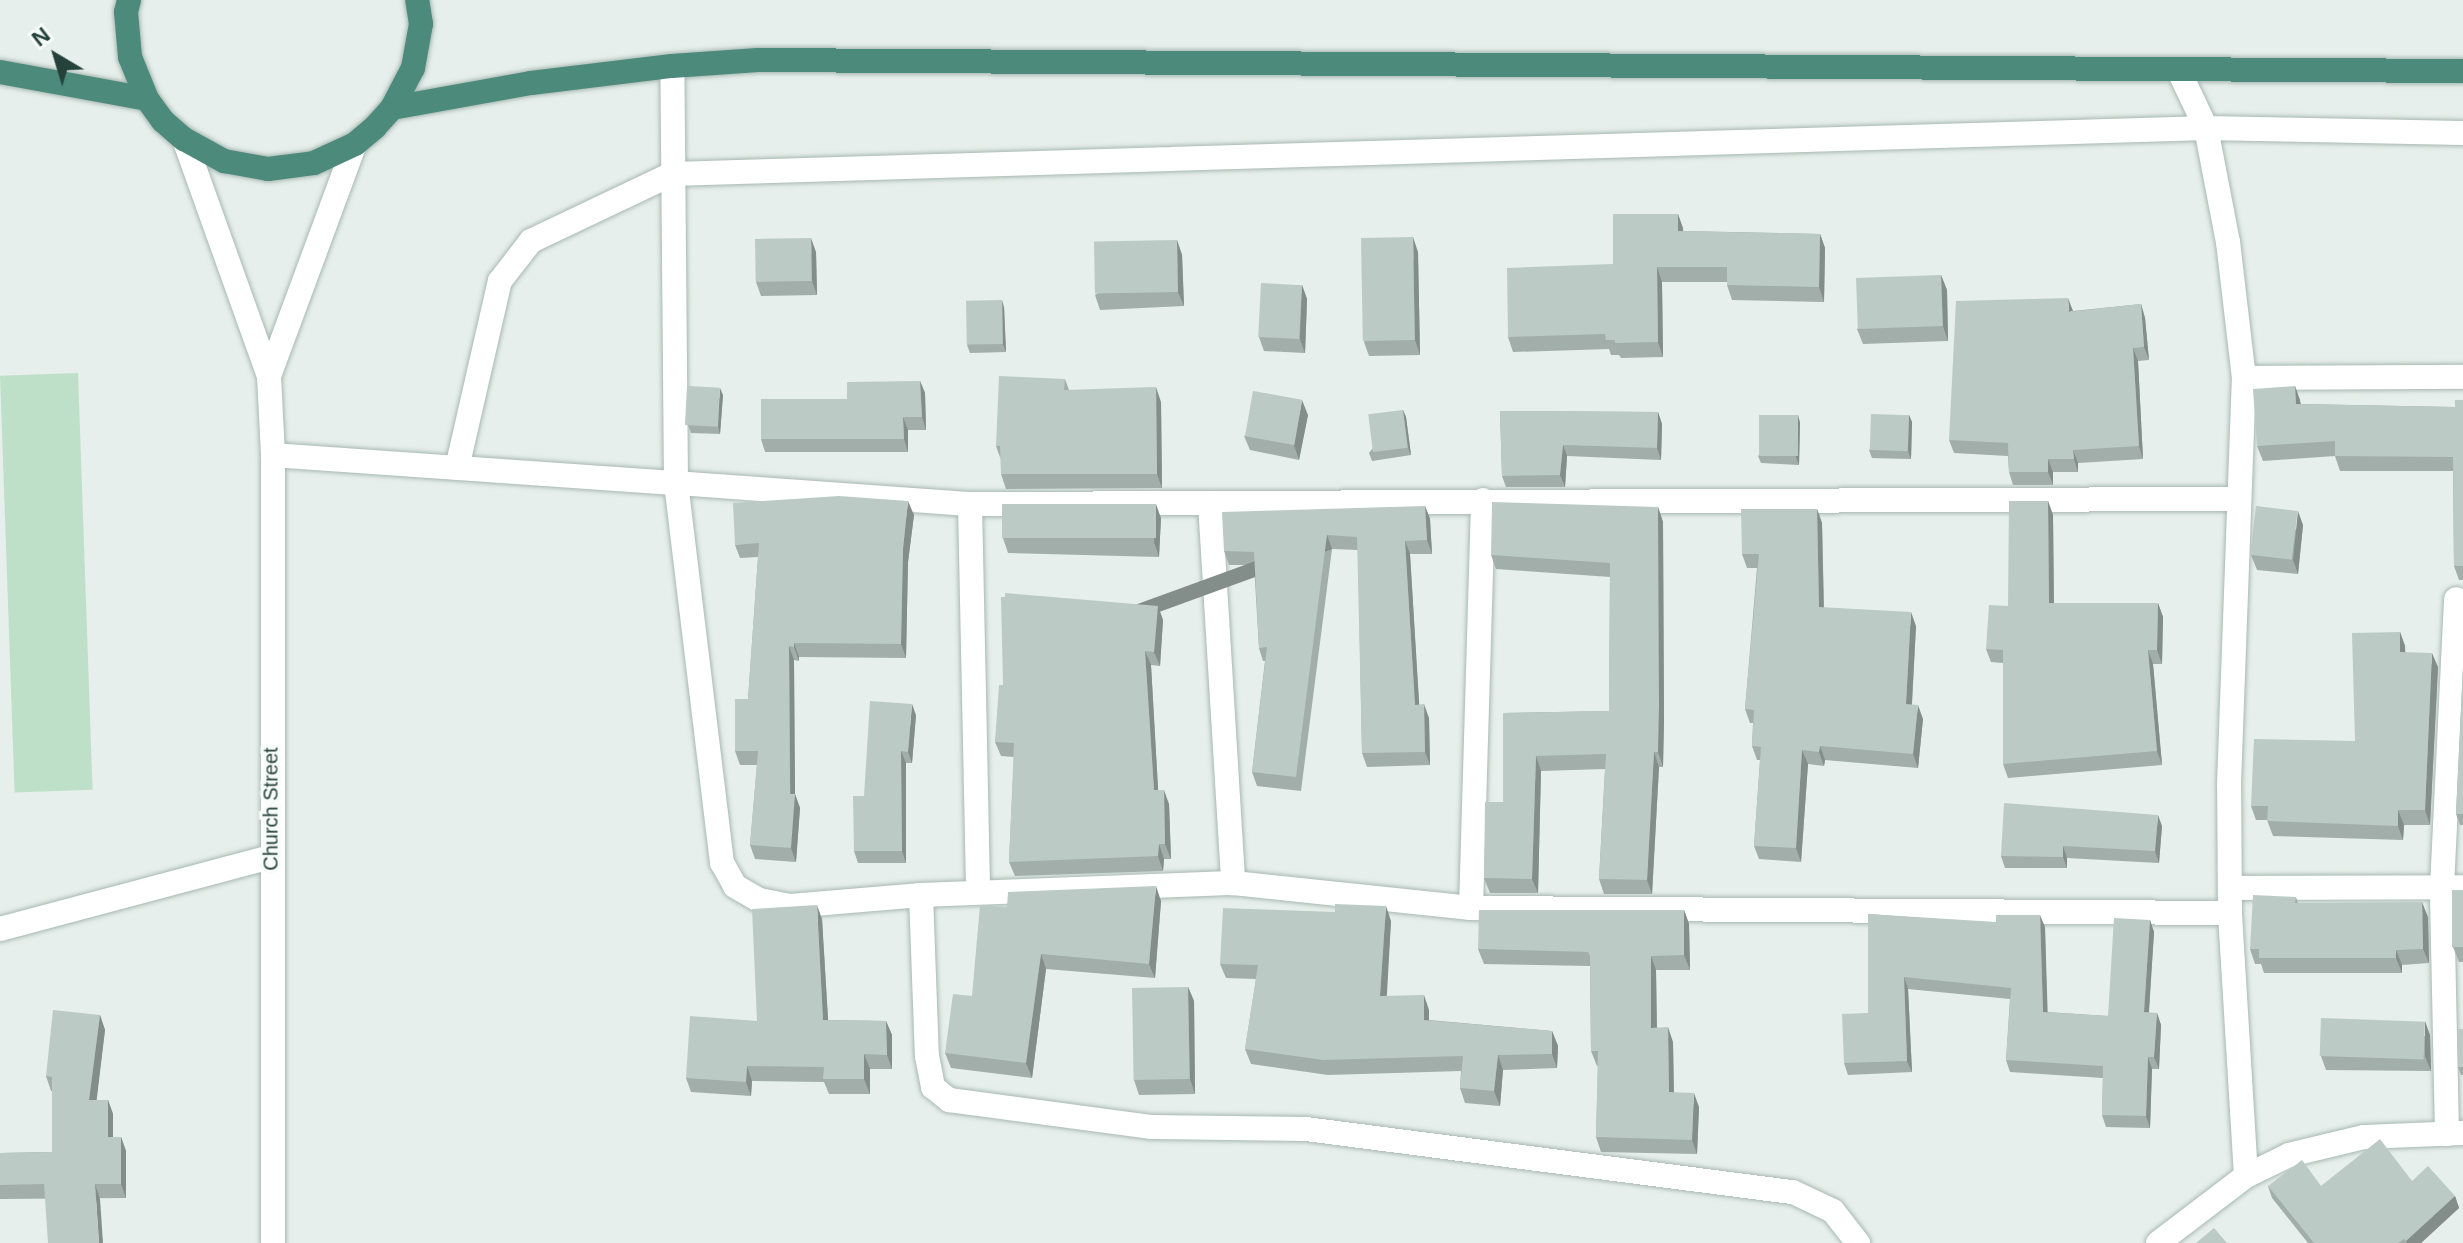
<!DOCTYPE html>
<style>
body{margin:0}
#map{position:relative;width:2463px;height:1243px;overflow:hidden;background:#e6efeb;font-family:Helvetica,sans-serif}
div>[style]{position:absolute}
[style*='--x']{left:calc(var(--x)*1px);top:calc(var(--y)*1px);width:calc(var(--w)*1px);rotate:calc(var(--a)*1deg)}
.green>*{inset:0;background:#bfe0c8;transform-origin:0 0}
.roads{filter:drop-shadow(0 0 2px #a8b8b2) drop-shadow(0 0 2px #a8b8b2)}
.minor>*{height:24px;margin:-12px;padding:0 12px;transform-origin:12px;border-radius:12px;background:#fff}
.tertiary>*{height:24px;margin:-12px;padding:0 12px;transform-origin:12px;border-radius:12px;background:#fff}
.trunk>*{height:24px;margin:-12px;padding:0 12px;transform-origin:12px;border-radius:12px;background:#4c8a7c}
.wall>*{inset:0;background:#a1aea9}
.shaded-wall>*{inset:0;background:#838d89;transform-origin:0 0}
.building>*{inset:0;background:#bbcac4;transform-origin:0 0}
span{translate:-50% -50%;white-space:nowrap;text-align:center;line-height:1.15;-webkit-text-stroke:7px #f7fbf9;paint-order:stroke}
.street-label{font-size:20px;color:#24423a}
.north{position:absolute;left:16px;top:16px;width:80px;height:80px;-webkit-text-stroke:6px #f7fbf9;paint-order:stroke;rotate:322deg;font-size:22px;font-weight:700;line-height:32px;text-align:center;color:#24423a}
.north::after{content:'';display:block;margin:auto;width:28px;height:36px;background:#24423a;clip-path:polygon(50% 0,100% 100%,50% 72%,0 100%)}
</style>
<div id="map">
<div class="green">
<div style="left:78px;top:373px;width:417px;height:78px;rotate:88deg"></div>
</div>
<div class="roads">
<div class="minor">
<div style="--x:2179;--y:71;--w:63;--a:64.7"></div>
<div style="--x:2206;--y:128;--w:116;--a:79.1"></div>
<div style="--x:2228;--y:242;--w:137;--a:83.3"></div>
<div style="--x:273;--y:455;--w:404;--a:4"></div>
<div style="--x:676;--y:483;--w:417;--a:-90.5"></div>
<div style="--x:457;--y:468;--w:192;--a:-77.1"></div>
<div style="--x:500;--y:281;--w:51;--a:-52.2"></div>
<div style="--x:531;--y:241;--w:156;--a:-25.4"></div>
<div style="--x:672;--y:174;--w:1535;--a:-1.72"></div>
<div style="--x:2206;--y:128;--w:257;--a:1.1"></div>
<div style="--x:1210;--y:503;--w:381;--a:86.5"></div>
<div style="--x:970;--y:504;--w:388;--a:88.8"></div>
<div style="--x:2230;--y:888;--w:233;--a:-0.2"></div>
<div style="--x:921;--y:895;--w:161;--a:87.9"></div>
<div style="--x:927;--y:1056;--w:32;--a:79"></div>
<div style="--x:933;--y:1087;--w:21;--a:39"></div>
<div style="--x:949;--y:1100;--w:205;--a:7.6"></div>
<div style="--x:1152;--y:1127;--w:154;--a:0.7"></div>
<div style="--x:1306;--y:1129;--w:491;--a:7.4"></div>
<div style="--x:1793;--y:1192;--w:44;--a:25.4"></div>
<div style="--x:1833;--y:1211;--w:41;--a:52"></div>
<div style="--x:1471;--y:908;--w:408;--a:-88.3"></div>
<div style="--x:2230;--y:913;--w:759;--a:-179.62"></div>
<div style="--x:1471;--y:908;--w:239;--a:-174"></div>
<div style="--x:1233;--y:883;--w:312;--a:177.8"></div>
<div style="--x:921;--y:895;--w:131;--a:175.2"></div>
<div style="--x:790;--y:906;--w:32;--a:-169"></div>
<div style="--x:759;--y:900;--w:28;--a:-150"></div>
<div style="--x:735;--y:886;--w:26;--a:-119"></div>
<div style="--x:722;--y:863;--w:383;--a:-96.9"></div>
<div style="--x:676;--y:483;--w:295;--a:4.1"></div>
<div style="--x:970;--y:504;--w:1267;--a:-0.23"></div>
<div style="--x:0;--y:929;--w:280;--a:-14.9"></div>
<div style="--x:2447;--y:1134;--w:247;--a:-91.2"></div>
<div style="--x:2442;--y:887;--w:288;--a:-87.2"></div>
<div style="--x:2246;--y:1176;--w:263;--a:-93.5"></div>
<div style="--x:2230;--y:913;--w:129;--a:-90.4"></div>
<div style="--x:2229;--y:784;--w:406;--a:-87.9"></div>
<div style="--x:2244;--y:378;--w:219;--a:-0.3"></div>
<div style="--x:2158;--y:1243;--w:111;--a:-37.3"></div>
<div style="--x:2246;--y:1176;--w:48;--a:-26"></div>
<div style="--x:2289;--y:1155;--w:77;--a:-13.5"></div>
<div style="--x:2364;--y:1137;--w:98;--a:-2.3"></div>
</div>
<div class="tertiary">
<div style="--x:184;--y:139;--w:252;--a:70.3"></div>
<div style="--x:269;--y:376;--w:79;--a:87.1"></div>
<div style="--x:273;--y:455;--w:788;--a:90"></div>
<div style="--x:269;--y:376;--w:247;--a:-69.7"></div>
</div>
<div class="trunk">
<div style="--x:129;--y:0;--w:12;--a:104"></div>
<div style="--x:126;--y:12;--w:45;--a:84.9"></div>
<div style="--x:130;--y:57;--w:45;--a:68"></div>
<div style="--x:147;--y:99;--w:27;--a:54"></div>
<div style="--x:163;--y:121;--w:28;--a:41"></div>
<div style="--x:184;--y:139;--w:46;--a:28.8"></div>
<div style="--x:224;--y:161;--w:45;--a:10.3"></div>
<div style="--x:268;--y:169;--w:46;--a:-7.4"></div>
<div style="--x:314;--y:163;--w:45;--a:-24.9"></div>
<div style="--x:355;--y:144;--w:26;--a:-40"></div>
<div style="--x:375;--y:127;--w:25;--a:-48"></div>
<div style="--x:392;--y:108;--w:45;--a:-62.3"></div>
<div style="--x:413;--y:68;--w:45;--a:-79.7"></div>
<div style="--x:421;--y:24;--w:24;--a:-99"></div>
<div style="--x:0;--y:72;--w:149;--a:10.4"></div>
<div style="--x:392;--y:108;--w:141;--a:-10.2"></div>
<div style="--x:531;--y:83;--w:142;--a:-6.9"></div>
<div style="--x:672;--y:66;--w:86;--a:-4"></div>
<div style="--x:758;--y:60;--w:1705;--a:0.37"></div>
</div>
</div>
<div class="wall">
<div style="clip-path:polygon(1678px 214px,1683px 231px,1820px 234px,1825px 248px,1824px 302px,1732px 300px,1727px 285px,1727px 282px,1662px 282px,1663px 357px,1621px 358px,1619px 355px,1611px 355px,1609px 349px,1513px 352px,1508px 337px,1613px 264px)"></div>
<div style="clip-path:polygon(1177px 240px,1182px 255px,1184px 306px,1100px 310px,1095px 295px)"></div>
<div style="clip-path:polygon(816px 252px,817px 295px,761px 296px,756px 282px)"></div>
<div style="clip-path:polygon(1418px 252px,1420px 355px,1369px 356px,1364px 342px)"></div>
<div style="clip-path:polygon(1941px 275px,1947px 290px,1948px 341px,1863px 344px,1857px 329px)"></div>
<div style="clip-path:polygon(1302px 285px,1307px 299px,1305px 353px,1264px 351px,1259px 337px)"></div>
<div style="clip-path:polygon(2141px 304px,2145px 318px,2149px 360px,2138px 361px,2143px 459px,2078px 463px,2078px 472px,2053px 472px,2053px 485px,2013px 485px,2009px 472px,2008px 456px,1954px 453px,1949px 440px,2073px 311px)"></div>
<div style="clip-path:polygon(1004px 307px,1006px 352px,970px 353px,967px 345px)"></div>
<div style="clip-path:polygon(1065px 379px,1069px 390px,1161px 402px,1162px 488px,1006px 489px,1001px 474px,1001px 460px,996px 446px)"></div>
<div style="clip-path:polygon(920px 381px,925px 393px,926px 430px,908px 430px,908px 452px,765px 452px,761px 439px,847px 399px)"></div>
<div style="clip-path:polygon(2295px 386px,2301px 404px,2455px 407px,2463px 400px,2463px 580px,2459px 580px,2454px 566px,2453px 471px,2340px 471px,2335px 456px,2263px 461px,2257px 446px)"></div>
<div style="clip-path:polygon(723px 395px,720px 434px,691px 433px,688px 425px)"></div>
<div style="clip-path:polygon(1403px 410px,1406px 417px,1411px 455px,1372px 461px,1369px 453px)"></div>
<div style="clip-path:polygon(1500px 411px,1658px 412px,1662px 424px,1661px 460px,1567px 456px,1565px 487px,1506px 487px,1502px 476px)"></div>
<div style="clip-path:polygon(1308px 415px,1299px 460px,1250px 450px,1244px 436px)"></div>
<div style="clip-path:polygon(1798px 415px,1800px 423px,1799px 465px,1761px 463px,1758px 456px)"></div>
<div style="clip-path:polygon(1909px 415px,1912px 422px,1911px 459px,1872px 458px,1869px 450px)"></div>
<div style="clip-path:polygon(2048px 501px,2053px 515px,2054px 603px,2158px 603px,2163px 617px,2162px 664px,2153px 664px,2162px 765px,2008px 778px,2003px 764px,2003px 663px,1991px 662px,1986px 649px,2008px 606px)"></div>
<div style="clip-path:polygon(1425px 506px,1430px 519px,1432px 554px,1410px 554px,1419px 704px,1429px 718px,1430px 765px,1367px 767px,1362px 753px,1358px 550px,1332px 549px,1301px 791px,1257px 786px,1252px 772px,1265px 661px,1263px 661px,1259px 648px,1254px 565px,1229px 565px,1224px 551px)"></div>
<div style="clip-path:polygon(1658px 507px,1663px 522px,1664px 720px,1663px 767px,1659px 767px,1652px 894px,1604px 894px,1599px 879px,1605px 769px,1541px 771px,1538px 893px,1490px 893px,1484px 878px,1503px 802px,1503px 713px,1609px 711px,1610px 577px,1496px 569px,1491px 555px)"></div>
<div style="clip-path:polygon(1817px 509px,1822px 523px,1824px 608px,1916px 626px,1912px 705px,1923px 719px,1918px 768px,1825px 760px,1824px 766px,1808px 764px,1801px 862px,1759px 859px,1754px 846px,1760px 760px,1757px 760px,1752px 746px,1753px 723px,1750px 723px,1745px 709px,1757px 568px,1747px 568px,1742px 554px)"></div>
<div style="clip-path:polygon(914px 515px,908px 562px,906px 658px,799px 657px,799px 661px,794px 660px,795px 794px,800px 808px,796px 862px,755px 859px,750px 845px,757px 765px,740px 765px,735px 751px,748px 699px,758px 557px,740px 558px,735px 545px)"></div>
<div style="clip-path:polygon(1161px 518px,1159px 557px,1008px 553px,1003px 538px)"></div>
<div style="clip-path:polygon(2303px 525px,2298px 574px,2257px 570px,2251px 555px)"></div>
<div style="clip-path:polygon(1158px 606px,1163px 620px,1160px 666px,1151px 665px,1158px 790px,1169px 804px,1171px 859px,1164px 859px,1163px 871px,1015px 876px,1009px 862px,1014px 757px,1001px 756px,995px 742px,1003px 685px)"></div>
<div style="clip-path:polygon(2400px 632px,2405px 646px,2405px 652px,2438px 667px,2430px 825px,2404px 825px,2403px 840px,2273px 836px,2267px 820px,2256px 820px,2251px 806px,2355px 741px)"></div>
<div style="clip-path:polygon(2463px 667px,2463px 825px,2460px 825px,2456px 814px)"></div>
<div style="clip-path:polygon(916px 715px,912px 763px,906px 763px,906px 863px,858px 863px,854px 851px)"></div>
<div style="clip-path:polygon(2162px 826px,2159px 863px,2067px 858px,2067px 868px,2005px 868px,2001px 856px)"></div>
<div style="clip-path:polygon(2463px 890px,2463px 962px,2459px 962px,2453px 947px)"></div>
<div style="clip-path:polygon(2296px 897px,2298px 903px,2428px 917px,2429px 963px,2402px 965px,2402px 973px,2264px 973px,2261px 964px,2255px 964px,2250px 949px)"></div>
<div style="clip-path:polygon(1161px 901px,1155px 978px,1046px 969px,1032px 1078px,951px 1068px,945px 1053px,972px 996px,1007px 907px)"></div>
<div style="clip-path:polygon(1684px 910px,1689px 924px,1690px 970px,1656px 970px,1657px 1027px,1673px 1042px,1674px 1092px,1699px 1107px,1697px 1154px,1601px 1152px,1596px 1137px,1598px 1066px,1597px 1066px,1591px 1051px,1590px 966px,1484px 964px,1478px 949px)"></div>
<div style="clip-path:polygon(1868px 914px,2045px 927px,2047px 1012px,2108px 1016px,2150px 920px,2154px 932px,2149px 1013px,2157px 1013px,2161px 1025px,2159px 1069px,2152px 1069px,2150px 1128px,2106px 1127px,2102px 1115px,2103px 1078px,2010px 1072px,2006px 1060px,2010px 999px,1908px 989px,1912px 1072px,1848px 1075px,1844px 1063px,1868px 1013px)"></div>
<div style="clip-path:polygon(822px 919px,828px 1020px,886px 1021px,892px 1035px,892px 1069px,870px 1069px,870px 1094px,829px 1094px,824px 1082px,752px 1081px,751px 1096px,691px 1092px,686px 1078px,757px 1021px)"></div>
<div style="clip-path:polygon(1391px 921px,1386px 996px,1429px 1010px,1429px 1020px,1552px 1031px,1558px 1046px,1557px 1068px,1503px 1070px,1500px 1106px,1465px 1103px,1460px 1088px,1461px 1071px,1328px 1075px,1251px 1064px,1245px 1049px,1256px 979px,1226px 978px,1220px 964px)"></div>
<div style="clip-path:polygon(1188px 987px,1194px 1001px,1195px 1094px,1139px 1095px,1134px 1080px)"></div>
<div style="clip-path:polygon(100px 1015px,105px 1030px,96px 1100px,108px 1100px,113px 1114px,113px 1137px,121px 1137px,126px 1151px,126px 1198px,0 1199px,0 1153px,52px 1152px,52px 1091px,51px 1091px,46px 1076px)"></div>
<div style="clip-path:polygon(2463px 1029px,2463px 1075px,2461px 1075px,2458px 1067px)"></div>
<div style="clip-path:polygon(2430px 1035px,2431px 1071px,2326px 1070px,2321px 1056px)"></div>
<div style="clip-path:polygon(2412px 1181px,2455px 1196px,2459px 1208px,2421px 1243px,2308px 1243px,2272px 1198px,2268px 1186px,2321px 1186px)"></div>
</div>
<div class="shaded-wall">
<div style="clip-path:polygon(1678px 214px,1683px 228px,1684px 246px,1678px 231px)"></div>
<div style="clip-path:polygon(1820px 234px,1825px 248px,1824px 302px,1819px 287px)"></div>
<div style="clip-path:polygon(1413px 237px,1418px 252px,1420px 355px,1415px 340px)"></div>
<div style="clip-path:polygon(811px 238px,816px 252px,817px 295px,812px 281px)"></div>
<div style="clip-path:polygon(1177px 240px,1182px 255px,1184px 306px,1178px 292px)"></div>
<div style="clip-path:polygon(1657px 267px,1662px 282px,1663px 357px,1658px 342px)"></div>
<div style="clip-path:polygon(1941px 275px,1947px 290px,1948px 341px,1943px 326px)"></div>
<div style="clip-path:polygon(1302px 285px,1307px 299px,1305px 353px,1300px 339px)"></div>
<div style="clip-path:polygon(2068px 298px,2073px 311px,2069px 312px)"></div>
<div style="clip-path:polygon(1002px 300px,1004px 307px,1006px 352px,1003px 344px)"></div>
<div style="clip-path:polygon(2141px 304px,2145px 318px,2149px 360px,2144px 347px)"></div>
<div style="clip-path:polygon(2133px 348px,2138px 361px,2143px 459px,2139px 446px)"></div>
<div style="clip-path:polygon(920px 381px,925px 393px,926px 430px,922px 417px)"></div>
<div style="clip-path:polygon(2295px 386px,2300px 400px,2302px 419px,2296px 404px)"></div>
<div style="clip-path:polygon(1156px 387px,1161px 402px,1162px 488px,1157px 474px)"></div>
<div style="clip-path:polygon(720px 388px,723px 395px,720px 434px,718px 427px)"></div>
<div style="clip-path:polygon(1302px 400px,1308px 415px,1299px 460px,1294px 445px)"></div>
<div style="clip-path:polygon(1403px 410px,1406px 417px,1411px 455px,1408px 448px)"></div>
<div style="clip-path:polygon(1658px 412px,1662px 424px,1661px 460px,1657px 448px)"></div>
<div style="clip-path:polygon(1798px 415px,1800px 423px,1799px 465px,1796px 457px)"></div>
<div style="clip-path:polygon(1909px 415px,1912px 422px,1911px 459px,1908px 451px)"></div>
<div style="clip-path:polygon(903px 417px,908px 430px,908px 452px,904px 439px)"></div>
<div style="clip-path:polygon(1563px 445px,1567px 456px,1565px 487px,1560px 475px)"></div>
<div style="clip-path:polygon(2073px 450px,2078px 463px,2078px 472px,2074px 459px)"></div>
<div style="clip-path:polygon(2048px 459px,2053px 472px,2053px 485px,2048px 472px)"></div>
<div style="clip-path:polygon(908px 501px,914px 515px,908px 562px,906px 658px,901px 644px,903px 549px)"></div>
<div style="clip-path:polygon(2048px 501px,2053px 515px,2054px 617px,2049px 603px)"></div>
<div style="clip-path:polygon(1156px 504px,1161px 518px,1159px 557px,1154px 542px)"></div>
<div style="clip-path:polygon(1425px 506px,1430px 519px,1432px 554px,1427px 540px)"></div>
<div style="clip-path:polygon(1658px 507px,1663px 522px,1664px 720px,1663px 767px,1658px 752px)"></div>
<div style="clip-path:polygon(1817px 509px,1822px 523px,1824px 621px,1819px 607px)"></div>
<div style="clip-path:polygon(2298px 511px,2303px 525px,2298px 574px,2293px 560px)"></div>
<div style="left:1327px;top:535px;width:15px;height:244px;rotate:70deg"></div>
<div style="clip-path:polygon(1405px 541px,1410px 554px,1420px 718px,1415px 705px)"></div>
<div style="clip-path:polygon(2158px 603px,2163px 617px,2162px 664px,2157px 650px)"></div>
<div style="clip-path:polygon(1158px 606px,1163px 620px,1160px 666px,1154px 652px)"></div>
<div style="clip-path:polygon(1911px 612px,1916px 626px,1911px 718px,1906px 704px)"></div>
<div style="clip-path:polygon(2400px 632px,2405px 646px,2406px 667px,2400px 652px)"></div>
<div style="clip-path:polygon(794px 643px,799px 657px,799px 661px,794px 647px)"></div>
<div style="clip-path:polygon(789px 646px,794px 660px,795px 794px,800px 808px,796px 862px,791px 848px)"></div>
<div style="clip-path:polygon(2148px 650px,2153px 664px,2162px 765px,2157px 751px)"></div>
<div style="clip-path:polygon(1145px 651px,1151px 665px,1159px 805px,1154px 790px)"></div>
<div style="clip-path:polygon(2432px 653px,2438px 667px,2430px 825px,2425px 810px)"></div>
<div style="clip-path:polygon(912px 704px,916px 715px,912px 763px,908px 752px)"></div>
<div style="clip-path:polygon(1424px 704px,1429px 718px,1430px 765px,1425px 752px)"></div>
<div style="clip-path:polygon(1918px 705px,1923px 719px,1918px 768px,1913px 754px)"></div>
<div style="clip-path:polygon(1820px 746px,1825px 760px,1824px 766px,1819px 752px)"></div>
<div style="clip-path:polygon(1802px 750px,1808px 764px,1801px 862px,1796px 848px)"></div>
<div style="clip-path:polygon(901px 751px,906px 763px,906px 863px,902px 851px)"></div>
<div style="clip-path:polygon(1654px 752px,1659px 767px,1652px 894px,1647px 880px)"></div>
<div style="clip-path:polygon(1536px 756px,1541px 771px,1538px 893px,1532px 879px)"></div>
<div style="clip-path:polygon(1164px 790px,1169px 804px,1171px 859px,1165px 844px)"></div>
<div style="clip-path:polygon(2398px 810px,2404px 825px,2403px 840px,2398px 826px)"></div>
<div style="clip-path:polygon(2158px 815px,2162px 826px,2159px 863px,2155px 851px)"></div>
<div style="clip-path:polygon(1159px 844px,1164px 859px,1163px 871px,1158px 856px)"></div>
<div style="clip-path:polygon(2063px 846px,2067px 858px,2067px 868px,2063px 857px)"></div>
<div style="clip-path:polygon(1156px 886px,1161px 901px,1155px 978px,1149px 964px)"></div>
<div style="clip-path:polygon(2422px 902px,2428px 917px,2429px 963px,2423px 949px)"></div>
<div style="clip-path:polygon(817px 905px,822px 919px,829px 1035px,823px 1020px)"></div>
<div style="clip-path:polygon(1386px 906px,1391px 921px,1386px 1011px,1380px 996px)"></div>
<div style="clip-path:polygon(1684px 910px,1689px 924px,1690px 970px,1684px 955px)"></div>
<div style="clip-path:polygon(2040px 915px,2045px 927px,2048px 1024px,2043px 1012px)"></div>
<div style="clip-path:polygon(2150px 920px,2154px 932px,2148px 1024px,2144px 1012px)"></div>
<div style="clip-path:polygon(2396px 950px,2402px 965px,2402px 973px,2396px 958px)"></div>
<div style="clip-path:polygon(1041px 954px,1046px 969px,1032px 1078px,1026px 1063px)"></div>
<div style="clip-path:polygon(1651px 956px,1656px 970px,1657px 1042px,1651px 1028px)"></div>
<div style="clip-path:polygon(1904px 977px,1908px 989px,1912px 1072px,1907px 1061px)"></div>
<div style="clip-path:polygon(1188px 987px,1194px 1001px,1195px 1094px,1190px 1079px)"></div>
<div style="clip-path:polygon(1424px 995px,1429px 1010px,1429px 1034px,1424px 1020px)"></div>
<div style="clip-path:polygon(2157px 1013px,2161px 1025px,2159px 1069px,2154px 1057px)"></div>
<div style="clip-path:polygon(100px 1015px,105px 1030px,95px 1114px,89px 1100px)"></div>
<div style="clip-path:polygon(886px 1021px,892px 1035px,892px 1069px,887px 1055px)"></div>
<div style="clip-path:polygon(2425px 1021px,2430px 1035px,2431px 1071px,2425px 1056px)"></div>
<div style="clip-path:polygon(1668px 1027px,1673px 1042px,1674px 1107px,1669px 1092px)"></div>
<div style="clip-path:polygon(1552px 1031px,1558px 1046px,1557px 1068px,1552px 1054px)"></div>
<div style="clip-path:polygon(864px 1054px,870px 1069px,870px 1094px,864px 1079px)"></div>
<div style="clip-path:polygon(1498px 1055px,1503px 1070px,1500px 1106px,1494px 1091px)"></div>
<div style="clip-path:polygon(2148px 1057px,2152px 1069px,2150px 1128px,2146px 1116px)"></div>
<div style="clip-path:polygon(747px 1066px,752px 1081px,751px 1096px,746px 1082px)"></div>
<div style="clip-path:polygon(1694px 1093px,1699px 1107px,1697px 1154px,1692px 1140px)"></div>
<div style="clip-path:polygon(108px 1100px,113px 1114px,113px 1152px,108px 1137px)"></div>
<div style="clip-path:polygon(121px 1137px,126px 1151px,126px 1198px,121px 1184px)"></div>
<div style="clip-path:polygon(95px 1184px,100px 1199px,103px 1243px,99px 1243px)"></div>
<div style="clip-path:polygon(2455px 1196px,2459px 1208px,2421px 1243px,2407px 1243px,2406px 1241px)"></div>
</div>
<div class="building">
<div style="clip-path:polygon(1613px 214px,1678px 214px,1678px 231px,1820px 234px,1819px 287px,1727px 285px,1727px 267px,1657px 267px,1658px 342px,1615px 343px,1615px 340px,1606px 340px,1605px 334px,1508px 337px,1507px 268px,1613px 264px)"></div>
<div style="left:1413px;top:237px;width:103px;height:52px;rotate:89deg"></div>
<div style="left:811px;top:238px;width:43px;height:56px;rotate:89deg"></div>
<div style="left:1177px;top:240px;width:52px;height:83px;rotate:89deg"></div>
<div style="left:1941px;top:275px;width:51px;height:85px;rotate:88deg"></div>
<div style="left:1261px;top:283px;width:41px;height:54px;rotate:3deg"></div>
<div style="clip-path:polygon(2068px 298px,2069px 312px,2141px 304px,2144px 347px,2133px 348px,2139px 446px,2073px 450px,2074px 459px,2048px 459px,2048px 472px,2009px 472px,2008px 443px,1949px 440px,1956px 301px)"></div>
<div style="left:1002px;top:300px;width:44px;height:36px;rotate:89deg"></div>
<div style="clip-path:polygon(999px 376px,1065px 379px,1064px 390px,1156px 387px,1157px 474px,1001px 474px,1000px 446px,996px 446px)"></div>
<div style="clip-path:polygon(920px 381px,922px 417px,903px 417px,904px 439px,761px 439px,761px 399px,847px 399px,847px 382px)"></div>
<div style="left:687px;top:386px;width:33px;height:39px;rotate:3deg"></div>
<div style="clip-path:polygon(2295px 386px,2296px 404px,2455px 407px,2455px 400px,2463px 400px,2463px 566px,2454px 566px,2453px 457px,2335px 456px,2335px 441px,2257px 446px,2253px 389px)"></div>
<div style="left:1253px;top:391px;width:50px;height:46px;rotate:10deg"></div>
<div style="left:1403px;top:410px;width:38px;height:35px;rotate:83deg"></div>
<div style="clip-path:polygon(1500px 411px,1658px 412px,1657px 448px,1563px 445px,1560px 475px,1502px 476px)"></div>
<div style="left:1871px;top:414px;width:38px;height:36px;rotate:2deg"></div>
<div style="left:1759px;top:415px;width:39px;height:41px"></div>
<div style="clip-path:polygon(839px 496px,908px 501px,903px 549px,901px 644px,794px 643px,794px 647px,789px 646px,790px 794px,795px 794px,791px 848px,750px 845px,758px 751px,735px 751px,735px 699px,748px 699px,759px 543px,735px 545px,733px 503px)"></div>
<div style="clip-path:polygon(2009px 501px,2048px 501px,2049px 603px,2158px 603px,2157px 650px,2148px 650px,2157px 751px,2003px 764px,2003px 650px,1986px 649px,1989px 605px,2008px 606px)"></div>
<div style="clip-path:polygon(1492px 502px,1658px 507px,1659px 705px,1658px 752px,1654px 752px,1647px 880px,1599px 879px,1606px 754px,1536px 756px,1532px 879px,1484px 878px,1485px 802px,1503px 802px,1503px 713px,1609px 711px,1610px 563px,1491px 555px)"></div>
<div style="left:1002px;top:504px;width:154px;height:34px"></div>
<div style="clip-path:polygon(1425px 506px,1427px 540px,1405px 541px,1415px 705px,1424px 704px,1425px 752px,1362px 753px,1357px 537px,1327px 535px,1296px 777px,1252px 772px,1267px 647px,1259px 648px,1254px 552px,1224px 551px,1222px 512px)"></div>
<div style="left:2256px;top:506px;width:42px;height:49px;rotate:7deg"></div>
<div style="clip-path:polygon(1741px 509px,1817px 509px,1819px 607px,1911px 612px,1906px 704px,1918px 705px,1913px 754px,1820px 746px,1819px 752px,1802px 750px,1796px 848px,1754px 846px,1761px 747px,1752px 746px,1754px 710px,1745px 709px,1759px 554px,1742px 554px)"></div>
<div style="clip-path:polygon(1005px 593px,1158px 606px,1154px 652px,1145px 651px,1154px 790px,1164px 790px,1165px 844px,1159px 844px,1158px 856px,1009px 862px,1014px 743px,995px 742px,999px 685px,1003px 685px,1001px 597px,1005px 597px)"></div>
<div style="clip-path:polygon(2400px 632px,2400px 652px,2432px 653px,2425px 810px,2398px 810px,2398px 826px,2267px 821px,2268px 806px,2251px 806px,2254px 739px,2355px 741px,2352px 633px)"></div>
<div style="clip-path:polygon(2463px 667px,2463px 814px,2456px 814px)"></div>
<div style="clip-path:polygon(870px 701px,912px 704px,908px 752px,901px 751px,902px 851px,854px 851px,853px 796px,864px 796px)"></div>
<div style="clip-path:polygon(2004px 803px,2158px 815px,2155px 851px,2063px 846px,2063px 857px,2001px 856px)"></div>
<div style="clip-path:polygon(1156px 886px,1149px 964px,1041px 954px,1026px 1063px,945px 1053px,953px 994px,972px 996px,980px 905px,1007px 907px,1008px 892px)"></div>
<div style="left:2463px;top:890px;width:57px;height:11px;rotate:90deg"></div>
<div style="clip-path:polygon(2253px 895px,2296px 897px,2295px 903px,2422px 902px,2423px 949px,2396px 950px,2396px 958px,2259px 958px,2259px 949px,2250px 949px)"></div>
<div style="clip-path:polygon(1335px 904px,1386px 906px,1380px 996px,1424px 995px,1424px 1020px,1552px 1031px,1552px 1054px,1498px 1055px,1494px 1091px,1460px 1088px,1463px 1056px,1323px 1060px,1245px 1049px,1258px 965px,1220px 964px,1223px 908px,1335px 912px)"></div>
<div style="clip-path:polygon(817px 905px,823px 1020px,886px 1021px,887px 1055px,864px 1054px,864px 1079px,823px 1079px,824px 1067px,747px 1066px,746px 1082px,686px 1078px,690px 1016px,757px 1021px,752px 909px)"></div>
<div style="clip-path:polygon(1479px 910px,1684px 910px,1684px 955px,1651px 956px,1651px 1028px,1668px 1027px,1669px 1092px,1694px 1093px,1692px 1140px,1596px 1137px,1598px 1051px,1591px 1051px,1590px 956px,1588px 952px,1478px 949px)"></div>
<div style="clip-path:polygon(1868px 914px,1996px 922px,1996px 915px,2040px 915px,2043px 1012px,2108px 1016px,2114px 918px,2150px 920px,2144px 1012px,2157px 1013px,2154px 1057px,2148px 1057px,2146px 1116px,2102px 1115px,2103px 1066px,2006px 1060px,2011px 988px,1904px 977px,1907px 1061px,1844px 1063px,1842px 1014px,1868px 1013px)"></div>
<div style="left:1188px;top:987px;width:92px;height:56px;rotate:89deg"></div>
<div style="clip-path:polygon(53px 1010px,100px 1015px,89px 1100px,108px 1100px,108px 1137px,121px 1137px,121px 1184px,95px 1184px,99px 1243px,48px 1243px,44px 1184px,0 1185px,0 1153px,52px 1152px,52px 1077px,46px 1076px)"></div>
<div style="left:2321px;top:1018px;width:104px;height:38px;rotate:2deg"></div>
<div style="clip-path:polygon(2457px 1029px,2463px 1029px,2463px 1067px,2458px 1067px)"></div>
<div style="clip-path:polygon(2380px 1139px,2412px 1181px,2428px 1166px,2455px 1196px,2406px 1241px,2404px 1239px,2398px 1243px,2314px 1243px,2268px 1186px,2302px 1160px,2321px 1186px)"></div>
<div style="clip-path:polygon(2214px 1228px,2227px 1243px,2196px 1243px)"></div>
</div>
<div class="street-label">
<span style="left:271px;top:809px;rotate:-90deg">Church Street</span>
</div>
<div class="north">N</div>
</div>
